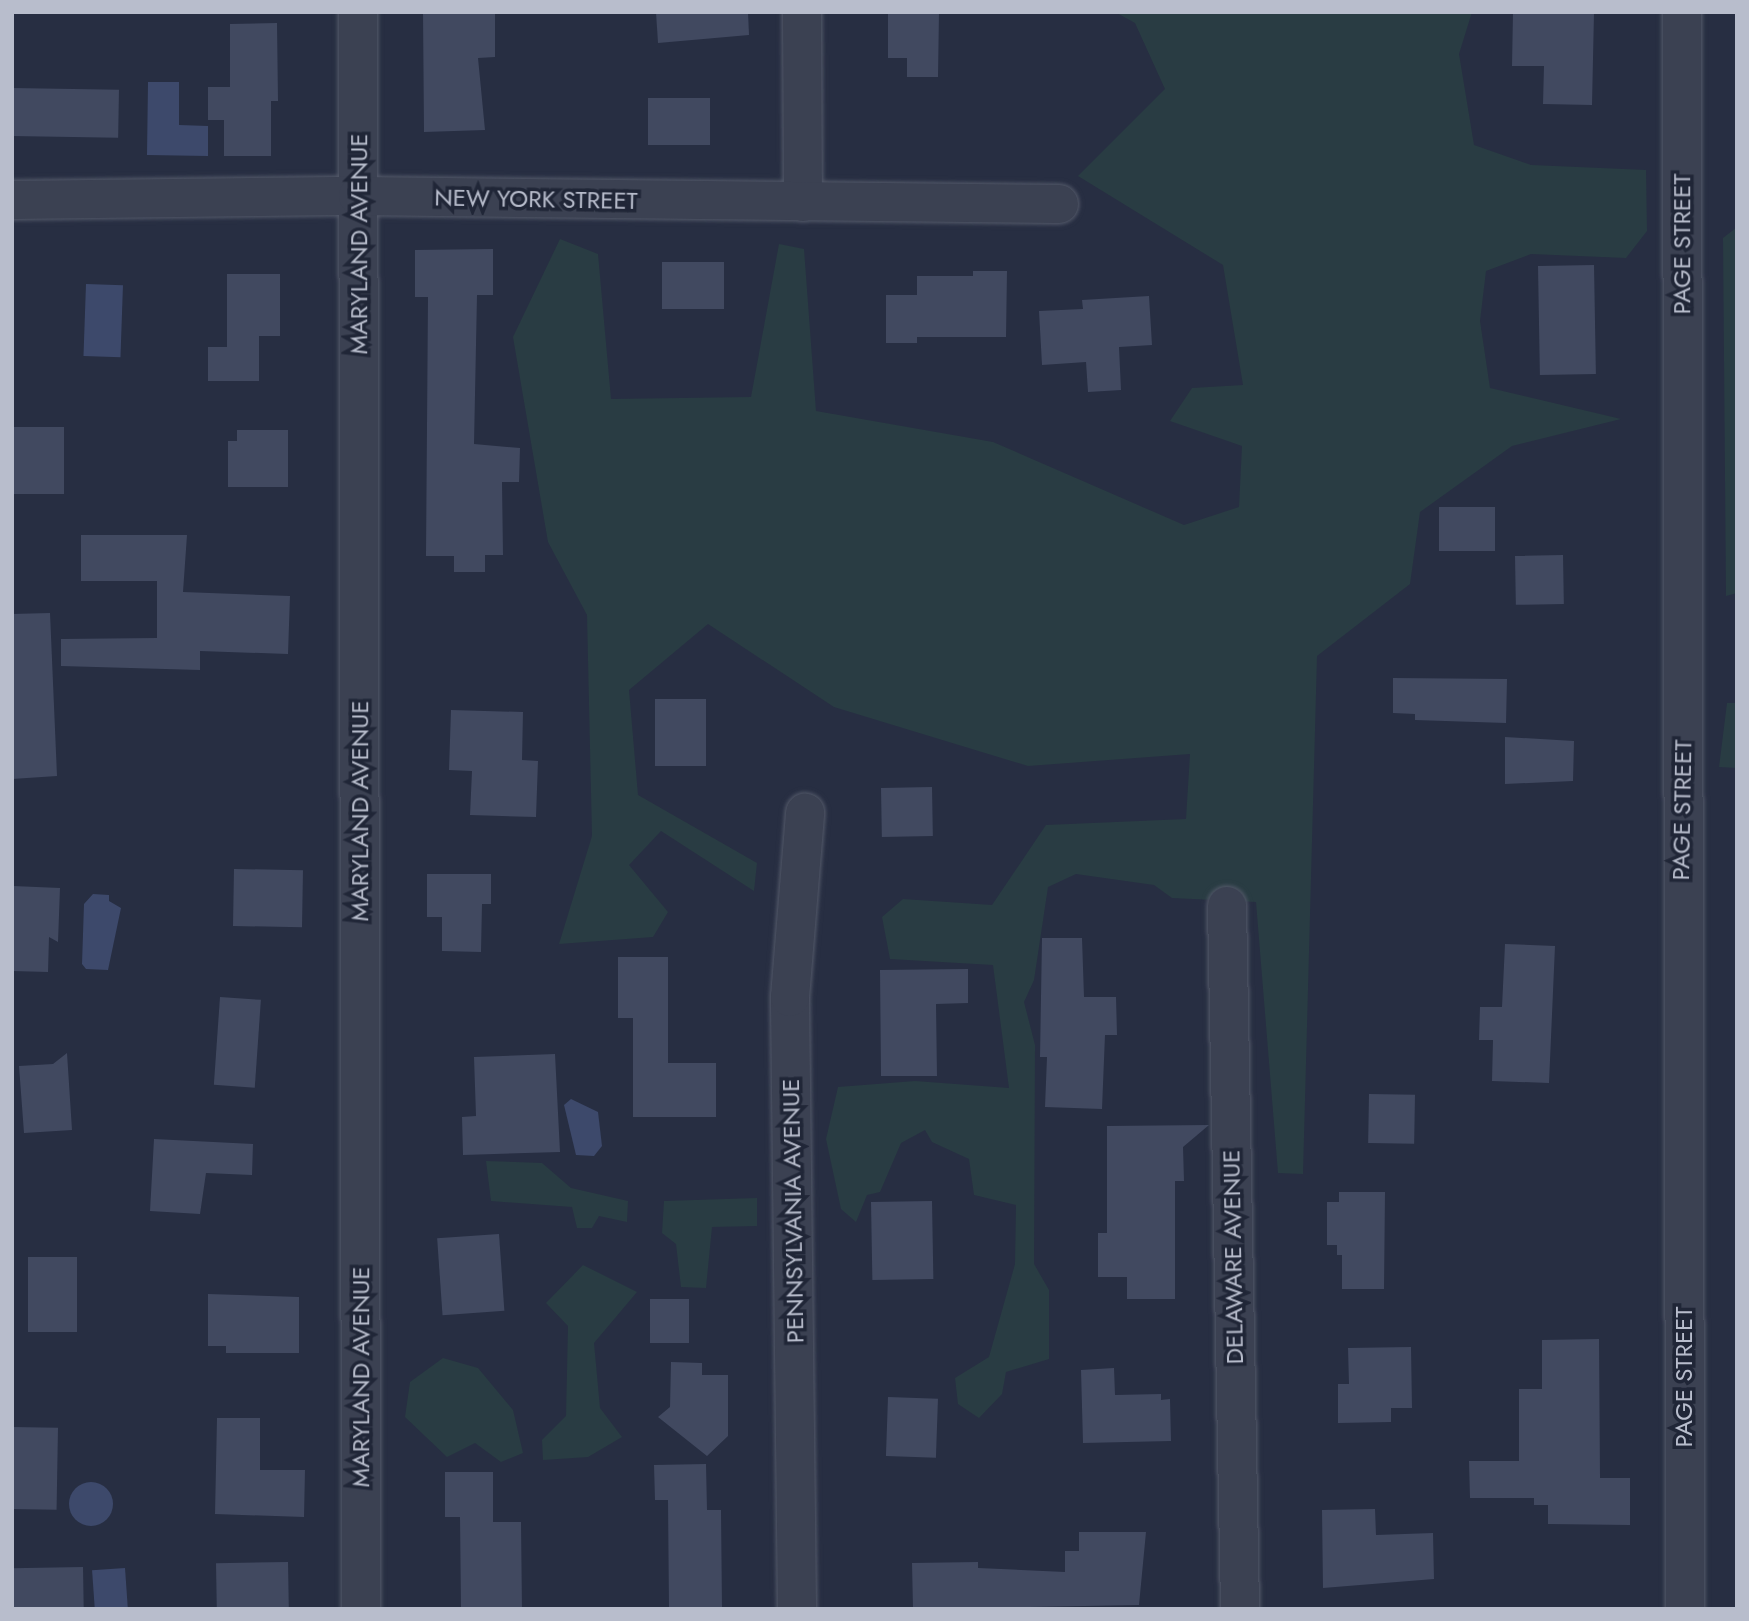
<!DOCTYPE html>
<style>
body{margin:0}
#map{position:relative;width:1749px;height:1621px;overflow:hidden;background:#272e42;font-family:Jost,sans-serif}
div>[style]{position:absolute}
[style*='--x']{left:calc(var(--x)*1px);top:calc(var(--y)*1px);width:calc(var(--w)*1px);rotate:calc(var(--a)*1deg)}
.green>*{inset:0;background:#293c43}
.water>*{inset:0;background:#3d496b;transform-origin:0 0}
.round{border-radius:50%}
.building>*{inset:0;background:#414960;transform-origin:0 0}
.roads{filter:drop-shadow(0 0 2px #535969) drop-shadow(0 0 2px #535969)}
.minor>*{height:38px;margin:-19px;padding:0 19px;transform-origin:19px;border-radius:19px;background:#3b4152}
span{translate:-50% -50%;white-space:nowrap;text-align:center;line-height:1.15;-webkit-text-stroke:7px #202637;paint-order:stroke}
.street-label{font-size:24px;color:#b8bdcc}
.frame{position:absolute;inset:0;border:14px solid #b8bdcc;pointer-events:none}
</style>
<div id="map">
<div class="green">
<div style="clip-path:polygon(1115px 12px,1472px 12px,1459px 54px,1474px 145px,1531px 165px,1646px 170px,1647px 231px,1626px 258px,1531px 254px,1486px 271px,1480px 321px,1490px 388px,1621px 419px,1512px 446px,1420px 512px,1410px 584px,1317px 656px,1303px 1174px,1278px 1173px,1256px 902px,1172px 898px,1154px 885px,1076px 874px,1048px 887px,1034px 980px,1024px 1002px,1035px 1045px,1034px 1264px,1049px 1290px,1049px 1359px,1006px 1372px,1002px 1394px,979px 1418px,958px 1404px,955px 1378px,989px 1357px,1015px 1264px,1016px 1205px,974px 1195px,969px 1159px,932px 1142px,925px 1130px,901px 1143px,880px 1192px,867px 1195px,856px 1222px,841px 1209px,826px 1139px,838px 1087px,915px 1081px,1009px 1088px,993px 965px,890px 959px,882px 917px,903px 899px,992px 905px,1046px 825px,1186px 819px,1190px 754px,1028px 766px,834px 707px,708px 624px,629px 690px,638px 795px,757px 863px,754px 891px,661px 831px,629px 865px,668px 912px,653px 937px,559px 944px,592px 836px,587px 615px,548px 542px,513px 337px,560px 239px,598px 254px,611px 399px,751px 397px,779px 244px,804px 249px,816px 411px,993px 442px,1184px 525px,1239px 507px,1242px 446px,1170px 421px,1192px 388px,1243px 385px,1223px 265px,1078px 176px,1165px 89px,1135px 23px)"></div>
<div style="clip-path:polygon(1737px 227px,1737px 593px,1726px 596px,1723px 238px)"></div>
<div style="clip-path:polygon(1727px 703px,1737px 703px,1737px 768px,1719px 767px)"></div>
<div style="clip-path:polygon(486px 1161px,542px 1163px,571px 1188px,628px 1201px,627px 1222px,599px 1216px,592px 1228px,577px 1228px,572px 1207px,491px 1201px)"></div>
<div style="clip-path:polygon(757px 1198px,757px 1226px,712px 1227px,706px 1288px,681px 1287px,676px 1244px,662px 1233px,664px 1201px)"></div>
<div style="clip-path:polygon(583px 1265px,637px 1292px,594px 1343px,600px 1408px,622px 1437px,588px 1457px,543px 1460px,542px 1440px,566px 1416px,568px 1326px,546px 1303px)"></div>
<div style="clip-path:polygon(443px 1358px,478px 1368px,513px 1410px,523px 1453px,501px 1462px,475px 1443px,447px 1457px,405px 1417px,410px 1382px)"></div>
</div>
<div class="water">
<div style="clip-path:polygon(148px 82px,179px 82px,179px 125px,208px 126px,208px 156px,147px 155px)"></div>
<div style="left:86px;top:284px;width:37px;height:72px;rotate:2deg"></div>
<div style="clip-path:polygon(93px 894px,109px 895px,109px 901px,121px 908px,108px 970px,86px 969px,82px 964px,84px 904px)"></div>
<div style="clip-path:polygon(571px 1099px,598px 1112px,602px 1146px,594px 1156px,576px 1155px,564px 1105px)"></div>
<div class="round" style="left:69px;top:1482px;width:44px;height:44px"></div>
<div style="left:125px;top:1568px;width:41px;height:33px;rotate:86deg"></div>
</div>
<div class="building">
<div style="clip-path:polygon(423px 12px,495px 12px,495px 57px,478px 58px,485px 130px,424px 132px)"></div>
<div style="clip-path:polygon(656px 12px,748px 12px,749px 35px,658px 43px)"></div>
<div style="clip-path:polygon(888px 12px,939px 12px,938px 77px,907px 77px,907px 58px,888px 58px)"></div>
<div style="clip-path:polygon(1513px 12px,1594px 13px,1592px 105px,1543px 104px,1544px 66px,1512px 66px)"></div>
<div style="clip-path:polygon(277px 23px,278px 101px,271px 101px,271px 156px,224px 156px,224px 120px,208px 120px,208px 87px,230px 87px,230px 24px)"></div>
<div style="left:12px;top:88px;width:107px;height:48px;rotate:1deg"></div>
<div style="left:648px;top:98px;width:62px;height:47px"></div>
<div style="clip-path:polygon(493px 249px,493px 295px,477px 295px,474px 444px,520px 448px,519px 482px,502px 482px,503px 555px,485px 555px,485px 572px,454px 572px,454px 556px,426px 556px,428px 297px,415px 297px,415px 250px)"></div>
<div style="left:662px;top:262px;width:62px;height:47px"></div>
<div style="left:1594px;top:265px;width:109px;height:56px;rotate:89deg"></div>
<div style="clip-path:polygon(973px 271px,1007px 271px,1006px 337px,917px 337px,917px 343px,886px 343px,886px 295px,917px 295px,917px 276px,973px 276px)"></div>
<div style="clip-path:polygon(227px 274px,280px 274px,280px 336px,259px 336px,259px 381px,208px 381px,208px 347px,227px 347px)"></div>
<div style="clip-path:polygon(1149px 296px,1152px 345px,1119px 347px,1121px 390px,1088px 392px,1086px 362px,1042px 365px,1039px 311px,1083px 309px,1082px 300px)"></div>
<div style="left:12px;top:427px;width:52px;height:67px"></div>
<div style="clip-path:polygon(237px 430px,288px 430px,288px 487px,228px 487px,228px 441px,237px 441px)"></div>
<div style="left:1439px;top:507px;width:56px;height:44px"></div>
<div style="clip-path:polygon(81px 535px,187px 535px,183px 592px,290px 596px,288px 654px,200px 651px,200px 670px,61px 666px,61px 639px,157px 638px,157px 581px,81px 581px)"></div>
<div style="left:1563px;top:555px;width:49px;height:48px;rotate:89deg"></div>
<div style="clip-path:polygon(50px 613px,57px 776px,12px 779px,12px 614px)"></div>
<div style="clip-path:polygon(1393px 678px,1507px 679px,1506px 723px,1415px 720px,1415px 714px,1393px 713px)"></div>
<div style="left:655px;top:699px;width:51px;height:67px"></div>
<div style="clip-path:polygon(451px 710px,523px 712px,522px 760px,538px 761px,536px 817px,470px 815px,472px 771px,449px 770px)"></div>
<div style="clip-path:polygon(1505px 737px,1574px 741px,1573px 781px,1505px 784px)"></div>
<div style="left:932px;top:787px;width:49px;height:51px;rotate:89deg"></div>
<div style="left:234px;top:869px;width:69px;height:57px;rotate:1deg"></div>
<div style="clip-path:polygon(427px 874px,491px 874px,491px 904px,482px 904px,481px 952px,442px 951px,442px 917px,427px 917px)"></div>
<div style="clip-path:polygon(13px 886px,60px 888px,58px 942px,49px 937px,48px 972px,12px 971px)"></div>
<div style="clip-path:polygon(1042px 938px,1082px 938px,1084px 997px,1116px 997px,1117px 1035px,1105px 1035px,1102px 1109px,1045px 1107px,1047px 1057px,1040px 1057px)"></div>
<div style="clip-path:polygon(1505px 944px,1555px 946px,1549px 1083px,1492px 1081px,1493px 1040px,1479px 1040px,1480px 1007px,1502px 1007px)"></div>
<div style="clip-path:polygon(618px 957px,668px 957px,668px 1063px,716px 1063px,716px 1117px,633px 1117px,633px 1018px,618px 1018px)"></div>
<div style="clip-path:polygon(968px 969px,968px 1003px,936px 1004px,937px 1076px,881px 1076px,880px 970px)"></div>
<div style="left:220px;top:997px;width:41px;height:88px;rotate:4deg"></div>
<div style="clip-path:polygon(67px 1053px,72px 1130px,24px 1133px,19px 1066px,53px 1064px)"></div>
<div style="clip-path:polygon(555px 1054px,560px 1152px,463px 1155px,462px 1117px,476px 1116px,474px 1057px)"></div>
<div style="left:1369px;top:1094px;width:46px;height:49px;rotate:1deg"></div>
<div style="clip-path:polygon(1209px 1125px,1183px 1147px,1184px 1181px,1175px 1181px,1175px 1299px,1127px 1299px,1127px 1277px,1098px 1277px,1098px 1233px,1107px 1233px,1107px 1126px)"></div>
<div style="clip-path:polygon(154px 1139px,253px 1144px,252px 1175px,206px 1173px,200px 1214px,150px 1211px)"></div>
<div style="clip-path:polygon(1339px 1192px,1385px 1192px,1384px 1289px,1342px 1289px,1342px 1255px,1337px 1255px,1337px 1245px,1327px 1245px,1327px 1202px,1339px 1202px)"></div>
<div style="left:932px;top:1201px;width:78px;height:61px;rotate:89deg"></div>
<div style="left:499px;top:1234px;width:77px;height:62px;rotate:86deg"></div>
<div style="left:28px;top:1257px;width:49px;height:75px"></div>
<div style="clip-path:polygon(208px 1294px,299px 1297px,299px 1353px,226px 1353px,226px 1346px,208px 1346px)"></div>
<div style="left:650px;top:1299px;width:39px;height:44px"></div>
<div style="clip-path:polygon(1599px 1339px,1600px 1478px,1630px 1478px,1630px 1525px,1548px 1524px,1548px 1505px,1534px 1505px,1534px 1498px,1470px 1498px,1469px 1461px,1519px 1461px,1519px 1389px,1542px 1389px,1542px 1340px)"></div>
<div style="clip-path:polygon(1411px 1347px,1412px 1408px,1391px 1408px,1391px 1422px,1338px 1423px,1338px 1384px,1349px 1384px,1348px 1348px)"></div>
<div style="clip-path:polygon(671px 1362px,702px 1363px,702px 1375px,728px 1375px,728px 1436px,707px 1456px,658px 1417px,670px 1407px)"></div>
<div style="clip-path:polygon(1114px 1368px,1115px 1395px,1161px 1394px,1161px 1400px,1170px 1399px,1171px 1441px,1083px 1443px,1081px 1370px)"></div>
<div style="left:888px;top:1397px;width:50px;height:59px;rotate:2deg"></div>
<div style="clip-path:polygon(217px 1418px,260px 1418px,260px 1470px,305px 1470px,304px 1517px,215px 1514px)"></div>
<div style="left:12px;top:1427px;width:46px;height:82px;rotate:1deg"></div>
<div style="clip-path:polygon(706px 1464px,707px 1510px,721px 1510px,722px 1608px,669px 1609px,668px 1500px,655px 1500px,654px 1465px)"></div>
<div style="clip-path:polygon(445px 1472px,493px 1472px,493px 1522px,521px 1522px,522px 1609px,461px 1609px,460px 1517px,445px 1517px)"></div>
<div style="clip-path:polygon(1375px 1509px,1376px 1535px,1433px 1533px,1434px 1579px,1323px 1588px,1322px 1510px)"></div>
<div style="clip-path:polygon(1079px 1532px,1146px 1532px,1139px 1605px,913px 1609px,912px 1563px,978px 1562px,978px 1568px,1065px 1572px,1065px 1551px,1079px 1551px)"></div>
<div style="left:288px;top:1562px;width:47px;height:72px;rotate:89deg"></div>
<div style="left:83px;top:1567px;width:42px;height:71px;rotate:89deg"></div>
</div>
<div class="roads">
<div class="minor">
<div style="--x:358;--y:12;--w:1597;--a:89.89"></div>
<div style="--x:802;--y:12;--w:190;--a:89.7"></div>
<div style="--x:1682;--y:12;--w:1597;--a:89.89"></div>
<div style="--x:12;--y:200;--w:346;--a:-0.7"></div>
<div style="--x:358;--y:196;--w:701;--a:0.65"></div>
<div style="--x:1227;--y:906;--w:703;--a:88.94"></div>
<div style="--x:797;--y:1609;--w:612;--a:-90.66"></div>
<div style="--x:790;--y:997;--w:185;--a:-85.3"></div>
</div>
</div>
<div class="street-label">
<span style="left:536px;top:199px;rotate:1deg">NEW YORK STREET</span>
<span style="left:359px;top:244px;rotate:-90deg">MARYLAND AVENUE</span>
<span style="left:1682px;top:244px;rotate:-90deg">PAGE STREET</span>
<span style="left:1682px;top:810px;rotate:-89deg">PAGE STREET</span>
<span style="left:360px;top:811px;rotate:-90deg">MARYLAND AVENUE</span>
<span style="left:793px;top:1211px;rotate:-91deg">PENNSYLVANIA AVENUE</span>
<span style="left:1233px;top:1257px;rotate:-91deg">DELAWARE AVENUE</span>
<span style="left:361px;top:1377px;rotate:-90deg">MARYLAND AVENUE</span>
<span style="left:1684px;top:1377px;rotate:-90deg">PAGE STREET</span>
</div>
<div class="frame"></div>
</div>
